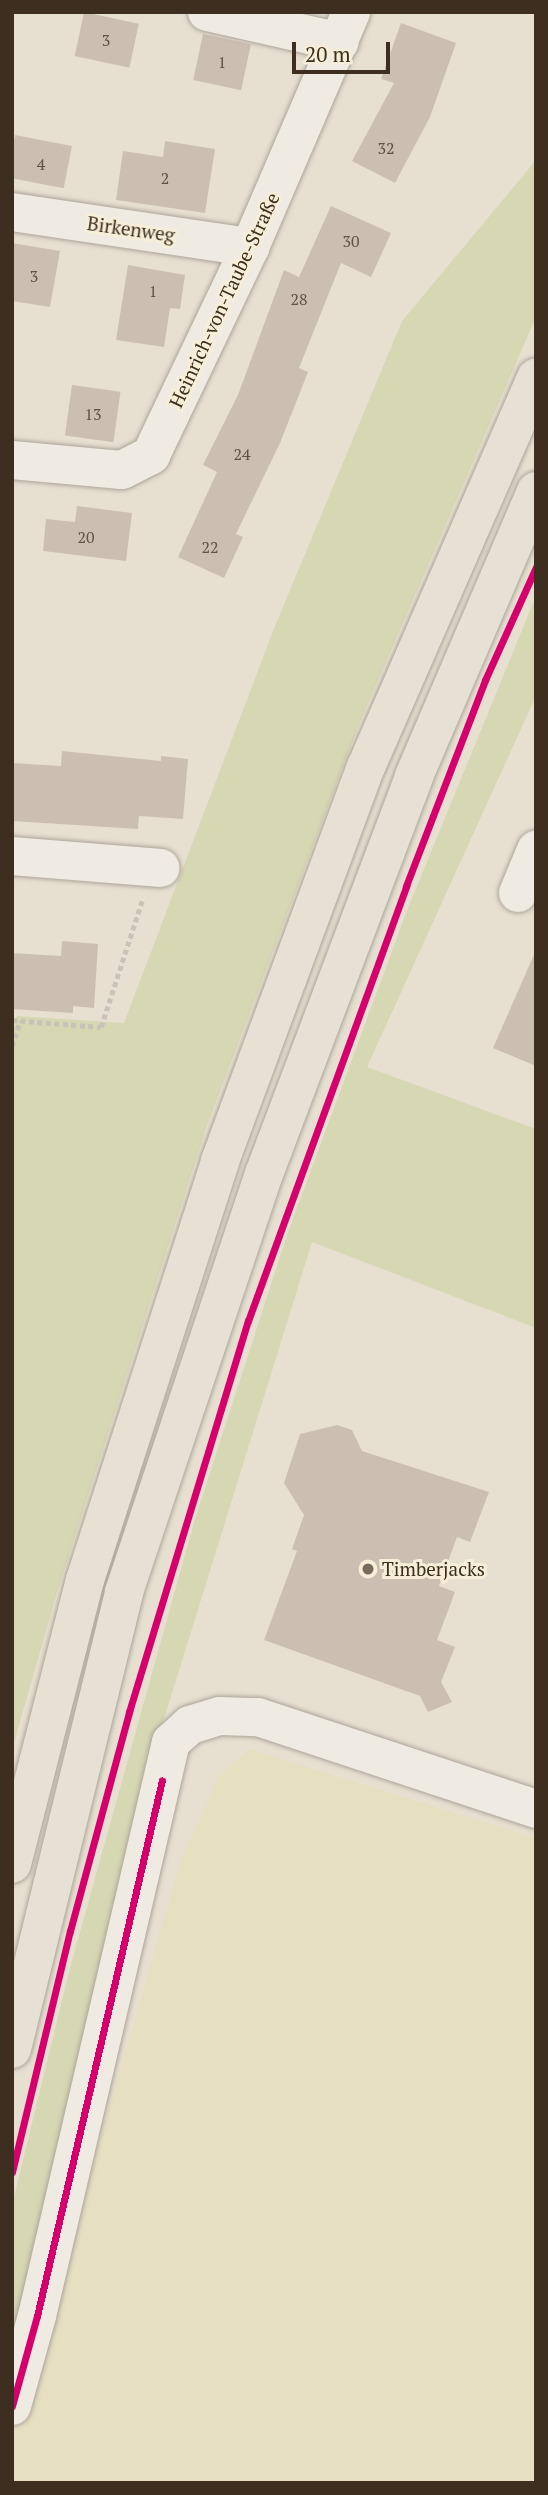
<!DOCTYPE html>
<meta charset="utf-8">
<style>
body{margin:0}
#map{position:relative;width:548px;height:2495px;overflow:hidden;background:#e7e0d1;font-family:"PT Serif",serif}
div>[style]{position:absolute}
[style*='--x']{left:calc(var(--x)*1px);top:calc(var(--y)*1px);width:calc(var(--w)*1px);rotate:calc(var(--a)*1deg)}
.farmland>*{inset:0;background:#e6dfc2}
.green>*{inset:0;background:#d6d7b3}
.building>*{inset:0;background:#cbbfb2;transform-origin:0 0}
.path>*{height:4.5px;margin-top:-2.25px;transform-origin:0;background:repeating-linear-gradient(90deg,#c8c2b9 0 5px,transparent 0 8.5px)}
.roads{filter:drop-shadow(0 0 2px #ada599) drop-shadow(0 0 2px #ada599)}
.minor>*{height:38px;margin:-19px;padding:0 19px;transform-origin:19px;border-radius:19px;background:#efebe3}
.major>*{height:38px;margin:-19px;padding:0 19px;transform-origin:19px;border-radius:19px;background:#e6e1d4}
.cycleway>*{height:7px;margin:-3.5px;padding:0 3.5px;transform-origin:3.5px;border-radius:3.5px;background:#d6006c}
.dots>*{width:19px;height:19px;translate:-50% -50%;box-sizing:border-box;border:4px solid #f7eed8;border-radius:50%}
span{translate:-50% -50%;white-space:nowrap;text-align:center;line-height:1.15;-webkit-text-stroke:6px #f7eed8;paint-order:stroke}
.number-label{font-size:16px;color:#605244}
.number-label span{-webkit-text-stroke-width:0}
.street-label{font-size:19px;color:#3d2e20}
.poi-label{font-size:19px;color:#3d2e20}
.left{translate:0 -50%;text-align:left}
.frame{position:absolute;inset:0;border:14px solid #3d2e20;pointer-events:none}
.scale{position:absolute;left:292px;top:42px;width:98px;height:32px;box-sizing:border-box;border:4px solid #3d2e20;border-top:0;padding-left:9px;font-size:21px;line-height:24px;white-space:nowrap;color:#3d2e20;-webkit-text-stroke:5px #f7eed8;paint-order:stroke}
</style>
<div id="map">
<div class="farmland">
<div style="clip-path:polygon(249px 1749px,536px 1838px,536px 2483px,12px 2483px,12px 2440px,181px 1860px,218px 1777px)"></div>
</div>
<div class="green">
<div style="clip-path:polygon(536px 160px,536px 317px,361px 719px,206px 1128px,57px 1592px,12px 1750px,12px 1033px,17px 1016px,124px 1023px,273px 631px,402px 321px)"></div>
<div style="clip-path:polygon(536px 596px,536px 696px,367px 1067px,536px 1129px,536px 1328px,312px 1242px,151px 1761px,12px 2343px,12px 2205px,70px 1968px,195px 1519px,287px 1235px,408px 908px)"></div>
</div>
<div class="building">
<div style="left:84px;top:12px;width:56px;height:45px;rotate:12deg"></div>
<div style="clip-path:polygon(401px 23px,456px 43px,430px 117px,395px 183px,352px 161px,394px 83px,381px 79px)"></div>
<div style="left:203px;top:34px;width:49px;height:47px;rotate:12deg"></div>
<div style="left:15px;top:135px;width:58px;height:43px;rotate:11deg"></div>
<div style="clip-path:polygon(165px 141px,215px 149px,205px 213px,116px 200px,123px 151px,163px 157px)"></div>
<div style="clip-path:polygon(331px 206px,391px 233px,371px 277px,341px 263px,299px 368px,308px 372px,280px 443px,236px 534px,243px 537px,224px 578px,178px 557px,217px 472px,203px 465px,238px 395px,284px 270px,299px 277px)"></div>
<div style="clip-path:polygon(12px 243px,60px 251px,50px 307px,12px 301px)"></div>
<div style="clip-path:polygon(128px 265px,185px 275px,180px 309px,170px 308px,164px 347px,116px 340px)"></div>
<div style="left:72px;top:385px;width:49px;height:51px;rotate:8deg"></div>
<div style="clip-path:polygon(77px 506px,132px 513px,126px 561px,43px 551px,46px 519px,75px 522px)"></div>
<div style="clip-path:polygon(62px 751px,161px 761px,161px 756px,188px 759px,183px 819px,139px 816px,138px 829px,12px 821px,12px 763px,61px 766px)"></div>
<div style="clip-path:polygon(62px 941px,98px 944px,94px 1008px,73px 1006px,73px 1013px,12px 1009px,12px 953px,61px 956px)"></div>
<div style="clip-path:polygon(536px 950px,536px 1066px,493px 1048px)"></div>
<div style="clip-path:polygon(337px 1425px,352px 1430px,362px 1451px,489px 1492px,470px 1542px,457px 1537px,439px 1586px,455px 1592px,437px 1640px,455px 1647px,441px 1682px,452px 1702px,428px 1712px,420px 1696px,264px 1640px,297px 1551px,292px 1549px,304px 1515px,284px 1483px,300px 1434px)"></div>
</div>
<div class="path">
<div style="--x:12;--y:1020;--w:89;--a:4.5"></div>
<div style="--x:101;--y:1027;--w:133;--a:-72"></div>
<div style="--x:12;--y:1046;--w:26;--a:-72"></div>
</div>
<div class="roads">
<div class="minor">
<div style="--x:207;--y:12;--w:136;--a:12.7"></div>
<div style="--x:12;--y:212;--w:241;--a:8.4"></div>
<div style="--x:12;--y:460;--w:110;--a:5.2"></div>
<div style="--x:122;--y:470;--w:33;--a:-27"></div>
<div style="--x:151;--y:455;--w:230;--a:-64.5"></div>
<div style="--x:250;--y:247;--w:256;--a:-66.7"></div>
<div style="--x:12;--y:856;--w:149;--a:4.6"></div>
<div style="--x:518;--y:893;--w:47;--a:-67.3"></div>
<div style="--x:12;--y:2406;--w:93;--a:-74.5"></div>
<div style="--x:37;--y:2316;--w:589;--a:-76.86"></div>
<div style="--x:171;--y:1742;--w:25;--a:-42"></div>
<div style="--x:190;--y:1725;--w:31;--a:-17"></div>
<div style="--x:220;--y:1716;--w:38;--a:2"></div>
<div style="--x:258;--y:1717;--w:293;--a:18.3"></div>
</div>
<div class="major">
<div style="--x:12;--y:1864;--w:293;--a:-75.6"></div>
<div style="--x:85;--y:1580;--w:440;--a:-72.1"></div>
<div style="--x:220;--y:1161;--w:420;--a:-69.7"></div>
<div style="--x:366;--y:767;--w:425;--a:-66.4"></div>
<div style="--x:12;--y:2049;--w:471;--a:-76.2"></div>
<div style="--x:124;--y:1592;--w:441;--a:-71.5"></div>
<div style="--x:264;--y:1174;--w:425;--a:-69.3"></div>
<div style="--x:414;--y:776;--w:310;--a:-66.8"></div>
</div>
</div>
<div class="cycleway">
<div style="--x:12;--y:2172;--w:248;--a:-76.5"></div>
<div style="--x:70;--y:1931;--w:227;--a:-74.9"></div>
<div style="--x:129;--y:1712;--w:409;--a:-73.1"></div>
<div style="--x:248;--y:1321;--w:463;--a:-70"></div>
<div style="--x:406;--y:886;--w:221;--a:-69"></div>
<div style="--x:485;--y:680;--w:124;--a:-65.7"></div>
<div style="--x:12;--y:2406;--w:93;--a:-74.5"></div>
<div style="--x:37;--y:2316;--w:550;--a:-76.87"></div>
</div>
<div class="dots">
<div style="left:368px;top:1569px;background:#786c5e"></div>
</div>
<div class="number-label">
<span style="left:106px;top:40px">3</span>
<span style="left:222px;top:62px">1</span>
<span style="left:386px;top:148px">32</span>
<span style="left:41px;top:164px">4</span>
<span style="left:165px;top:178px">2</span>
<span style="left:351px;top:241px">30</span>
<span style="left:34px;top:276px">3</span>
<span style="left:153px;top:291px">1</span>
<span style="left:299px;top:299px">28</span>
<span style="left:93px;top:414px">13</span>
<span style="left:242px;top:454px">24</span>
<span style="left:86px;top:537px">20</span>
<span style="left:210px;top:547px">22</span>
</div>
<div class="street-label">
<span style="left:131px;top:229px;rotate:8deg">Birkenweg</span>
<span style="left:224px;top:300px;rotate:-65deg">Heinrich-von-Taube-Straße</span>
</div>
<div class="poi-label">
<span class="left" style="left:382px;top:1569px">Timberjacks</span>
</div>
<div class="frame"></div>
<div class="scale">20 m</div>
</div>
